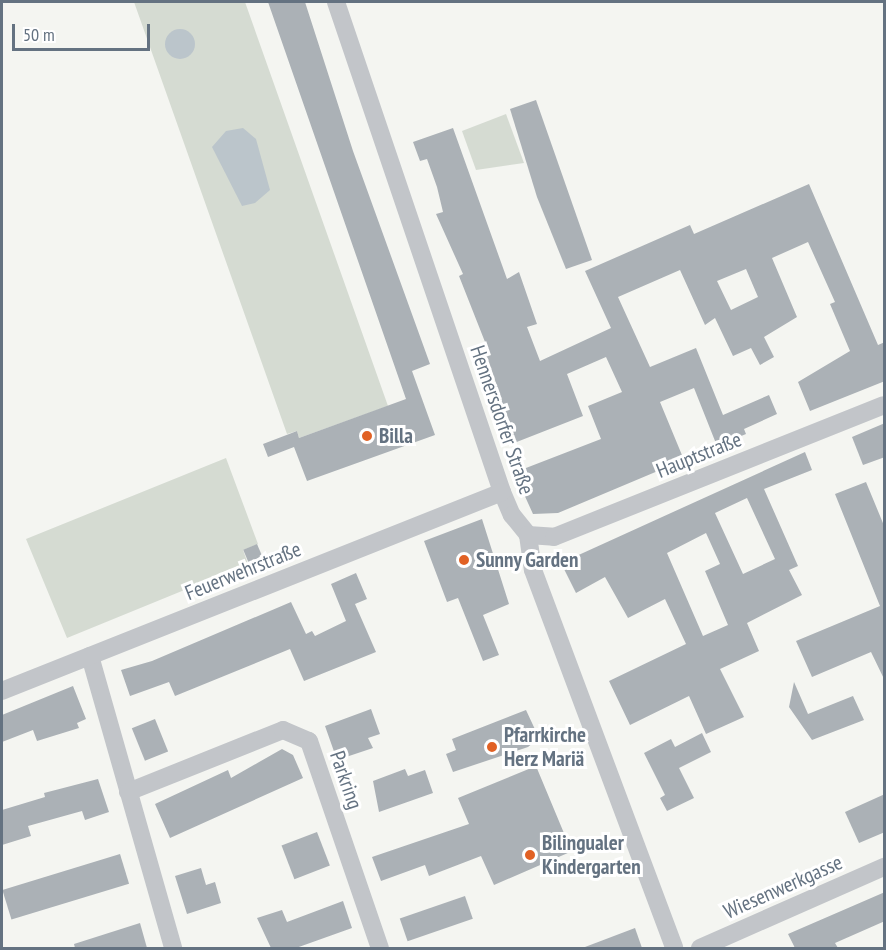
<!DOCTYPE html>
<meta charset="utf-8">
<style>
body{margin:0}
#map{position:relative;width:886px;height:950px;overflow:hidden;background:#f4f5f1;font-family:"PT Sans Narrow",sans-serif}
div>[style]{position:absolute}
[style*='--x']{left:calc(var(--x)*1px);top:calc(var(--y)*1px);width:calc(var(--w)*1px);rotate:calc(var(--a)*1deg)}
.green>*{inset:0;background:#d5dbd2}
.water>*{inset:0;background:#bbc5cb}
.round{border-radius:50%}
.building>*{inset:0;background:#abb1b6;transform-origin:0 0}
.minor>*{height:18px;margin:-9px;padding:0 9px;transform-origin:9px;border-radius:9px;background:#c2c5c9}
.dots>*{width:16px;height:16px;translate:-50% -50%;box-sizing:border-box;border:3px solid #fff;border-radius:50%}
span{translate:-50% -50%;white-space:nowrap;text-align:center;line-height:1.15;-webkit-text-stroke:6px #fff;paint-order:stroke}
.street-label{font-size:21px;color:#647281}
.poi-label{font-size:21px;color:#647281;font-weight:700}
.left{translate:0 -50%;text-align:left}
.frame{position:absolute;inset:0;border:3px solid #647281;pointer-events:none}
.scale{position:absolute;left:12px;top:24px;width:138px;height:27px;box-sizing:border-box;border:3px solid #647281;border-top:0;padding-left:8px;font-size:18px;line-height:21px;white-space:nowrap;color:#647281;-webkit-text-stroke:4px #fff;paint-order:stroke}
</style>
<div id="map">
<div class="green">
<div style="clip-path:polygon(134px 2px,245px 2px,388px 406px,299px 438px,297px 431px,287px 434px)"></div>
<div style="clip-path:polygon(506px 114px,524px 163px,476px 170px,462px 131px)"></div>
<div style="clip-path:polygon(226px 458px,258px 544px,243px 550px,248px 564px,67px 638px,26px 539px)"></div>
</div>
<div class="water">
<div class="round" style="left:165px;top:29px;width:30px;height:30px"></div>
<div style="clip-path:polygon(243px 128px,256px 139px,270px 190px,255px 203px,242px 206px,212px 147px,226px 131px)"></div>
</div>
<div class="building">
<div style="clip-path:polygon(268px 2px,305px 2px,353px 151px,430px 364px,412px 371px,435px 435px,307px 481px,294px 447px,268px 457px,263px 444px,297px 431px,299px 438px,406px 399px)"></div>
<div style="clip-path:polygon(536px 100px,592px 260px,566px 269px,537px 197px,510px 109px)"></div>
<div style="clip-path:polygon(evenodd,453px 128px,507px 279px,519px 272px,537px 324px,527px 327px,540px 361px,611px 328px,585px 271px,690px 225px,694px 234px,809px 184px,878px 345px,885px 342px,885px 381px,810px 411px,798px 382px,850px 351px,830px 304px,835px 302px,808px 242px,772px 258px,797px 317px,764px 337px,774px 357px,760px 365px,751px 348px,733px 356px,715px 318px,705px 325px,680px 270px,618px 297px,650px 367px,696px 348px,723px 415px,769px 395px,777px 414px,744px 429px,746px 434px,717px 446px,694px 388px,660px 402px,684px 460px,558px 513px,533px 514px,523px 492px,526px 484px,513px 473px,601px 439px,588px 406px,622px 392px,606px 357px,567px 374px,583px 416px,509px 445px,499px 424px,489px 385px,496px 383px,483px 348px,487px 347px,459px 276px,463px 274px,436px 214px,443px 212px,437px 187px,427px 159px,420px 161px,413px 142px,453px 128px,746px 269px,758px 297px,731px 310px,717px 281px,746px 269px)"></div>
<div style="clip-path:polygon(885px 423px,885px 457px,863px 465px,852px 437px)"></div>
<div style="clip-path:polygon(evenodd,805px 452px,812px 470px,764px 489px,798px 566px,789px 570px,802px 595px,747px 623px,759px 651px,720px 669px,744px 717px,706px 734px,689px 696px,630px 725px,609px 681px,686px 644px,665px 599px,628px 618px,605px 577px,576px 593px,561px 563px,805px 452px,747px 498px,775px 559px,743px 574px,715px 513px,747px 498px,805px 452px,706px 533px,720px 564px,705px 571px,728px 625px,703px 636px,667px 553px,706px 533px)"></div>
<div style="clip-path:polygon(866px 482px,885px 528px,885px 681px,871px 652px,812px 677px,796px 641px,880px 606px,835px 494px)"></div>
<div style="clip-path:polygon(482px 519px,509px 604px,483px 615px,499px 655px,483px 661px,458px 598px,447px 602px,424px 541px)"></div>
<div style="left:257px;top:544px;width:15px;height:15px;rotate:67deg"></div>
<div style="clip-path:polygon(356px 573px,367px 599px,355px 604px,376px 652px,304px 681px,290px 649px,175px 696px,169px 682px,130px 696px,121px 670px,152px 661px,291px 602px,306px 634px,312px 631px,315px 636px,346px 621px,331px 584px)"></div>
<div style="clip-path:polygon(794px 682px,808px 714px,853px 696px,864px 720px,812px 740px,789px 707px)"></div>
<div style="clip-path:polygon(73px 686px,86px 719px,77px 723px,79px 728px,37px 741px,33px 730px,2px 742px,2px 715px)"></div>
<div style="clip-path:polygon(371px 709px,380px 734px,368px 738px,373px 748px,337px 760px,325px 726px)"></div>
<div style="clip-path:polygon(526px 710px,539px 738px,528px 747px,453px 772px,446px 754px,456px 750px,452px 739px)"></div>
<div style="left:155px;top:719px;width:35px;height:25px;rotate:68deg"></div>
<div style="clip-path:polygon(702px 733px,711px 752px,679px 768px,694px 798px,667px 811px,660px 798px,665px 795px,644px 753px,671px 739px,675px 747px)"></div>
<div style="clip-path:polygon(282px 749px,293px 755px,303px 778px,170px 838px,155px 804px,228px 770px,231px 778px)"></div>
<div style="clip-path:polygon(536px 766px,566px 838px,571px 836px,577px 849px,494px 885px,481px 856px,429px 876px,425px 865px,381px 881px,372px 857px,469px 824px,458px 798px)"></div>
<div style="clip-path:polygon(405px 769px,408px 776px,425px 770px,433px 793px,379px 812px,373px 781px)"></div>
<div style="clip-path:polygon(98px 779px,109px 812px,85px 820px,82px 811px,28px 826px,31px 836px,2px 845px,2px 810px,45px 797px,44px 793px)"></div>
<div style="clip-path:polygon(885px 794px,885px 832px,859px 843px,845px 812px)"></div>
<div style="left:317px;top:832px;width:36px;height:38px;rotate:69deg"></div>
<div style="left:120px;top:854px;width:31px;height:123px;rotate:73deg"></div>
<div style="clip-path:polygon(201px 868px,206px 885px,215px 882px,221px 903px,187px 914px,175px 876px)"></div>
<div style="clip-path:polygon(885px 892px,885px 921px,835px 943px,838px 948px,795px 948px,788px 934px)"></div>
<div style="left:465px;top:896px;width:24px;height:69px;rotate:71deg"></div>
<div style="clip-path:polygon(343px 901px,352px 928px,296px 948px,271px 948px,257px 918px,282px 910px,287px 922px)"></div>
<div style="clip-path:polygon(140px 923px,147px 948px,75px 948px,74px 944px)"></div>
<div style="clip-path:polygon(635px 928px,642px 948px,585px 948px,585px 947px)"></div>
</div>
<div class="minor">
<div style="--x:336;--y:2;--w:517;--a:71.28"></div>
<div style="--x:502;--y:492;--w:25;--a:67"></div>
<div style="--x:512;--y:515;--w:26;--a:51"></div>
<div style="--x:528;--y:535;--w:35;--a:82"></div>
<div style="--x:533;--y:570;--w:403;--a:69.5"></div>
<div style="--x:528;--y:535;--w:26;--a:4"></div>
<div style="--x:554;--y:537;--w:355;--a:-21.8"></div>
<div style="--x:90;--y:656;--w:304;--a:74.1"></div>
<div style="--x:2;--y:691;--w:538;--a:-21.7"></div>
<div style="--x:128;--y:792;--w:167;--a:-21.8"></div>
<div style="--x:283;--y:730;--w:28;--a:23"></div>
<div style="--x:309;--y:741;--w:219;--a:71.1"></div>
<div style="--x:700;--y:948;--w:201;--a:-23.8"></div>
</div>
<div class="dots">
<div style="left:367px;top:436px;background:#e16124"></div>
<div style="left:464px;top:560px;background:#e16124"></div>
<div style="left:492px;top:747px;background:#e16124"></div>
<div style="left:530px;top:855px;background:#e16124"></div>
</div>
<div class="street-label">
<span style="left:502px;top:420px;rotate:71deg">Hennersdorfer Straße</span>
<span style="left:699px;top:455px;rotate:-22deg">Hauptstraße</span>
<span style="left:243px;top:571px;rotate:-22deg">Feuerwehrstraße</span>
<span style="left:346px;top:780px;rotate:71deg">Parkring</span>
<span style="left:783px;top:887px;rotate:-24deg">Wiesenwerkgasse</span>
</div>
<div class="poi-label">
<span class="left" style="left:379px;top:436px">Billa</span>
<span class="left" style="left:476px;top:560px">Sunny Garden</span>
<span class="left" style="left:504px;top:747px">Pfarrkirche<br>Herz Mariä</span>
<span class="left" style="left:542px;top:855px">Bilingualer<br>Kindergarten</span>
</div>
<div class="frame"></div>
<div class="scale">50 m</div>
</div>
